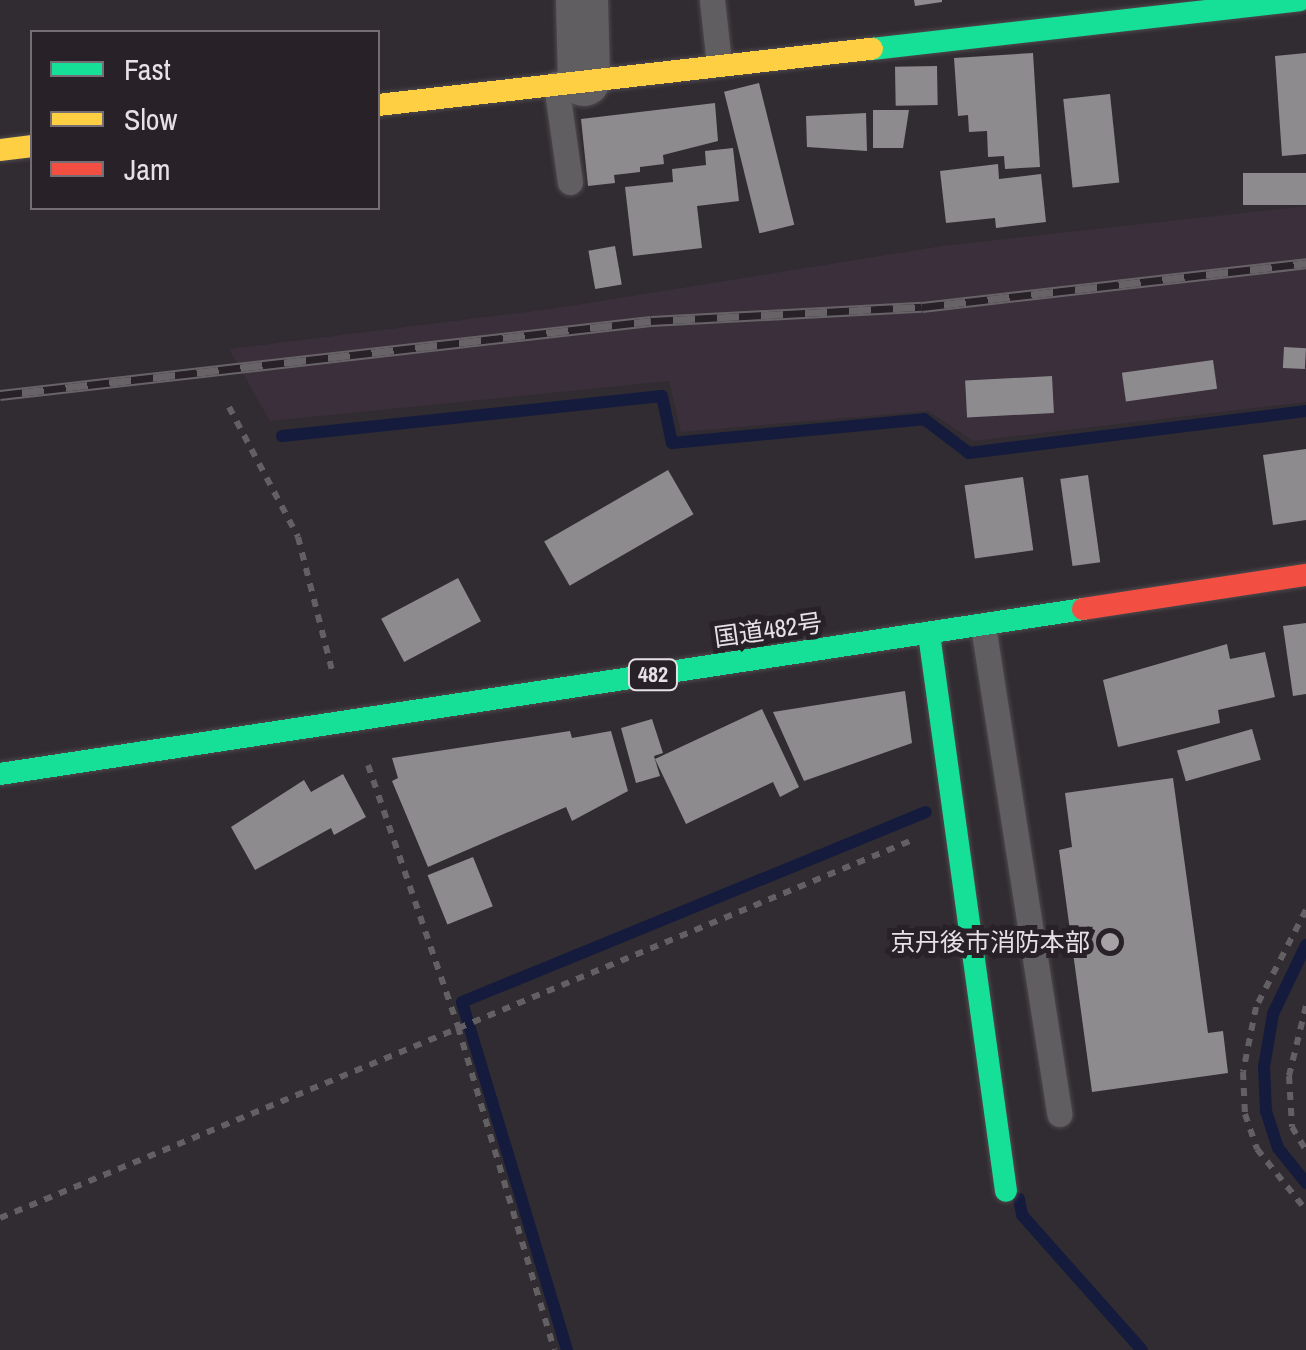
<!DOCTYPE html>
<meta charset="utf-8">
<style>
body{margin:0}
#map{position:relative;width:1306px;height:1350px;overflow:hidden;background:#312c31;font-family:"Archivo Narrow","Noto Sans JP",sans-serif}
div>[style]{position:absolute}
[style*='--x']{left:calc(var(--x)*1px);top:calc(var(--y)*1px);width:calc(var(--w)*1px);rotate:calc(var(--a)*1deg)}
.built>*{inset:0;background:#3a2f3b}
.stream>*{height:12px;margin:-6px;padding:0 6px;transform-origin:6px;border-radius:6px;background:#141b3d}
.building>*{inset:0;background:#8e8b8f;transform-origin:0 0}
.path>*{height:6px;margin-top:-3px;transform-origin:0;background:repeating-linear-gradient(90deg,#626062 0 8px,transparent 0 16px)}
.roads{filter:drop-shadow(0 0 2px #4e4a4e) drop-shadow(0 0 2px #4e4a4e)}
.lane>*{height:25px;margin:-12.5px;padding:0 12.5px;transform-origin:12.5px;border-radius:12.5px;background:#615e61}
.street>*{height:52px;margin:-26px;padding:0 26px;transform-origin:26px;border-radius:26px;background:#615e61}
.fast>*{height:22px;margin:-11px;padding:0 11px;transform-origin:11px;border-radius:11px;background:#16e098}
.slow>*{height:22px;margin:-11px;padding:0 11px;transform-origin:11px;border-radius:11px;background:#ffcf43}
.jam>*{height:22px;margin:-11px;padding:0 11px;transform-origin:11px;border-radius:11px;background:#f24e42}
.rail>*{height:11px;margin-top:-5.5px;transform-origin:0;background:repeating-linear-gradient(90deg,#282128 0 22px,#676367 0 44px);box-sizing:border-box;border-block:2px solid #676367}
.dots>*{width:28px;height:28px;translate:-50% -50%;box-sizing:border-box;border:5px solid #282128;border-radius:50%}
span{translate:-50% -50%;white-space:nowrap;text-align:center;line-height:1.15;-webkit-text-stroke:10px #282128;paint-order:stroke}
.shield-label span{padding:2px 8px;background:#282128;border:2px solid;border-radius:8px;-webkit-text-stroke-width:0}
.shield-label{font-size:22px;color:#e5e1e5;font-weight:700}
.street-label{font-size:25px;color:#e5e1e5}
.poi-label{font-size:25px;color:#e5e1e5}
.right{translate:-100% -50%;text-align:right}
.legend{position:absolute;left:30px;top:30px;width:350px;height:180px;box-sizing:border-box;background:#282128;border:2px solid #746e74;margin:0;padding:12px 18px;list-style:none;font-size:30px;color:#e5e1e5}
.legend li{display:flex;align-items:center;gap:20px;height:50px}
.legend b{width:50px;border:2px solid #746e74}
</style>
<div id="map">
<div class="built">
<div style="clip-path:polygon(1306px 206px,1306px 402px,974px 441px,928px 411px,681px 432px,669px 381px,270px 421px,229px 349px,551px 309px,942px 246px)"></div>
</div>
<div class="stream">
<div style="--x:282;--y:436;--w:382;--a:-6"></div>
<div style="--x:662;--y:396;--w:48;--a:78"></div>
<div style="--x:672;--y:443;--w:253;--a:-5.4"></div>
<div style="--x:924;--y:419;--w:56;--a:37.1"></div>
<div style="--x:969;--y:453;--w:340;--a:-7.1"></div>
<div style="--x:1306;--y:945;--w:76;--a:115.6"></div>
<div style="--x:1273;--y:1014;--w:54;--a:99.6"></div>
<div style="--x:1264;--y:1067;--w:44;--a:87.4"></div>
<div style="--x:1266;--y:1111;--w:39;--a:72"></div>
<div style="--x:1278;--y:1148;--w:45;--a:51.3"></div>
<div style="--x:1019;--y:1199;--w:16;--a:79"></div>
<div style="--x:1022;--y:1215;--w:181;--a:48.4"></div>
<div style="--x:567;--y:1350;--w:363;--a:-106.8"></div>
<div style="--x:462;--y:1002;--w:501;--a:-22.27"></div>
</div>
<div class="building">
<div style="clip-path:polygon(914px 0,942px 0,942px 2px,915px 6px)"></div>
<div style="clip-path:polygon(1033px 53px,1040px 167px,1005px 169px,1004px 156px,988px 157px,987px 131px,969px 132px,968px 115px,958px 116px,954px 58px)"></div>
<div style="clip-path:polygon(1306px 53px,1306px 154px,1282px 156px,1275px 56px)"></div>
<div style="left:937px;top:66px;width:39px;height:42px;rotate:89deg"></div>
<div style="left:759px;top:83px;width:146px;height:36px;rotate:76deg"></div>
<div style="left:1110px;top:94px;width:89px;height:47px;rotate:84deg"></div>
<div style="clip-path:polygon(715px 103px,718px 141px,663px 155px,664px 164px,640px 167px,640px 172px,614px 175px,615px 183px,588px 186px,581px 119px)"></div>
<div style="clip-path:polygon(873px 110px,909px 110px,903px 148px,873px 148px)"></div>
<div style="clip-path:polygon(866px 113px,867px 151px,807px 147px,806px 116px)"></div>
<div style="clip-path:polygon(733px 148px,739px 201px,697px 206px,702px 248px,633px 256px,625px 187px,673px 182px,672px 169px,706px 165px,705px 151px)"></div>
<div style="clip-path:polygon(998px 164px,999px 179px,1041px 174px,1046px 222px,996px 228px,995px 218px,946px 223px,940px 171px)"></div>
<div style="left:1306px;top:173px;width:32px;height:63px;rotate:90deg"></div>
<div style="left:615px;top:246px;width:39px;height:27px;rotate:80deg"></div>
<div style="left:1284px;top:347px;width:22px;height:21px;rotate:3deg"></div>
<div style="left:1213px;top:360px;width:29px;height:92px;rotate:82deg"></div>
<div style="left:1052px;top:376px;width:37px;height:87px;rotate:87deg"></div>
<div style="clip-path:polygon(1306px 449px,1306px 520px,1273px 525px,1263px 455px)"></div>
<div style="left:668px;top:470px;width:51px;height:143px;rotate:60deg"></div>
<div style="left:1088px;top:475px;width:88px;height:28px;rotate:82deg"></div>
<div style="left:1023px;top:477px;width:74px;height:59px;rotate:82deg"></div>
<div style="left:458px;top:578px;width:49px;height:87px;rotate:62deg"></div>
<div style="clip-path:polygon(1306px 623px,1306px 694px,1293px 696px,1283px 626px)"></div>
<div style="clip-path:polygon(1227px 644px,1230px 659px,1265px 652px,1275px 697px,1218px 710px,1220px 723px,1118px 747px,1103px 680px)"></div>
<div style="clip-path:polygon(905px 691px,912px 743px,804px 781px,773px 712px)"></div>
<div style="clip-path:polygon(762px 709px,799px 787px,780px 797px,773px 782px,686px 824px,655px 759px)"></div>
<div style="clip-path:polygon(652px 719px,663px 753px,654px 756px,660px 776px,636px 783px,621px 728px)"></div>
<div style="left:1252px;top:729px;width:32px;height:78px;rotate:74deg"></div>
<div style="clip-path:polygon(570px 731px,572px 738px,611px 731px,628px 791px,572px 821px,566px 807px,428px 867px,392px 781px,398px 778px,392px 758px)"></div>
<div style="clip-path:polygon(343px 774px,366px 817px,334px 835px,331px 828px,255px 870px,231px 827px,304px 780px,311px 792px)"></div>
<div style="clip-path:polygon(1173px 778px,1208px 1033px,1223px 1031px,1228px 1073px,1092px 1092px,1059px 850px,1072px 847px,1065px 793px)"></div>
<div style="left:473px;top:857px;width:53px;height:49px;rotate:68deg"></div>
</div>
<div class="path">
<div style="--x:229;--y:407;--w:147;--a:62"></div>
<div style="--x:298;--y:537;--w:141;--a:75.7"></div>
<div style="--x:368;--y:765;--w:277;--a:71"></div>
<div style="--x:458;--y:1027;--w:337;--a:73.4"></div>
<div style="--x:1306;--y:910;--w:109;--a:117.3"></div>
<div style="--x:1256;--y:1007;--w:66;--a:101.3"></div>
<div style="--x:1243;--y:1072;--w:42;--a:87.3"></div>
<div style="--x:1245;--y:1114;--w:37;--a:71"></div>
<div style="--x:1257;--y:1149;--w:78;--a:51.2"></div>
<div style="--x:1306;--y:1006;--w:72;--a:103.7"></div>
<div style="--x:1289;--y:1076;--w:51;--a:86.6"></div>
<div style="--x:1292;--y:1127;--w:27;--a:59"></div>
<div style="--x:0;--y:1218;--w:985;--a:-22.5"></div>
</div>
<div class="roads">
<div class="lane">
<div style="--x:712;--y:0;--w:63;--a:83.7"></div>
<div style="--x:556;--y:84;--w:99;--a:81.9"></div>
<div style="--x:983;--y:626;--w:494;--a:81.1"></div>
</div>
<div class="street">
<div style="--x:582;--y:0;--w:80;--a:88.6"></div>
</div>
<div class="fast">
<div style="--x:872;--y:49;--w:430;--a:-6.5"></div>
<div style="--x:929;--y:634;--w:562;--a:82.13"></div>
<div style="--x:0;--y:774;--w:1095;--a:-8.66"></div>
</div>
<div class="slow">
<div style="--x:378;--y:105;--w:497;--a:-6.5"></div>
<div style="--x:0;--y:150;--w:32;--a:-7"></div>
</div>
<div class="jam">
<div style="--x:1083;--y:609;--w:226;--a:-8.7"></div>
</div>
</div>
<div class="rail">
<div style="--x:0;--y:395;--w:655;--a:-6.49"></div>
<div style="--x:651;--y:321;--w:271;--a:-3"></div>
<div style="--x:922;--y:307;--w:387;--a:-6.5"></div>
</div>
<div class="dots">
<div style="left:1110px;top:942px;background:#a6a2a6"></div>
</div>
<div class="shield-label">
<span style="left:653px;top:675px">482</span>
</div>
<div class="street-label">
<span style="left:768px;top:630px;rotate:-8deg">国道482号</span>
</div>
<div class="poi-label">
<span class="right" style="left:1090px;top:942px">京丹後市消防本部</span>
</div>
<ul class="legend">
<li><b style="height:12px;background:#16e098"></b>Fast</li>
<li><b style="height:12px;background:#ffcf43"></b>Slow</li>
<li><b style="height:12px;background:#f24e42"></b>Jam</li>
</ul>
</div>
